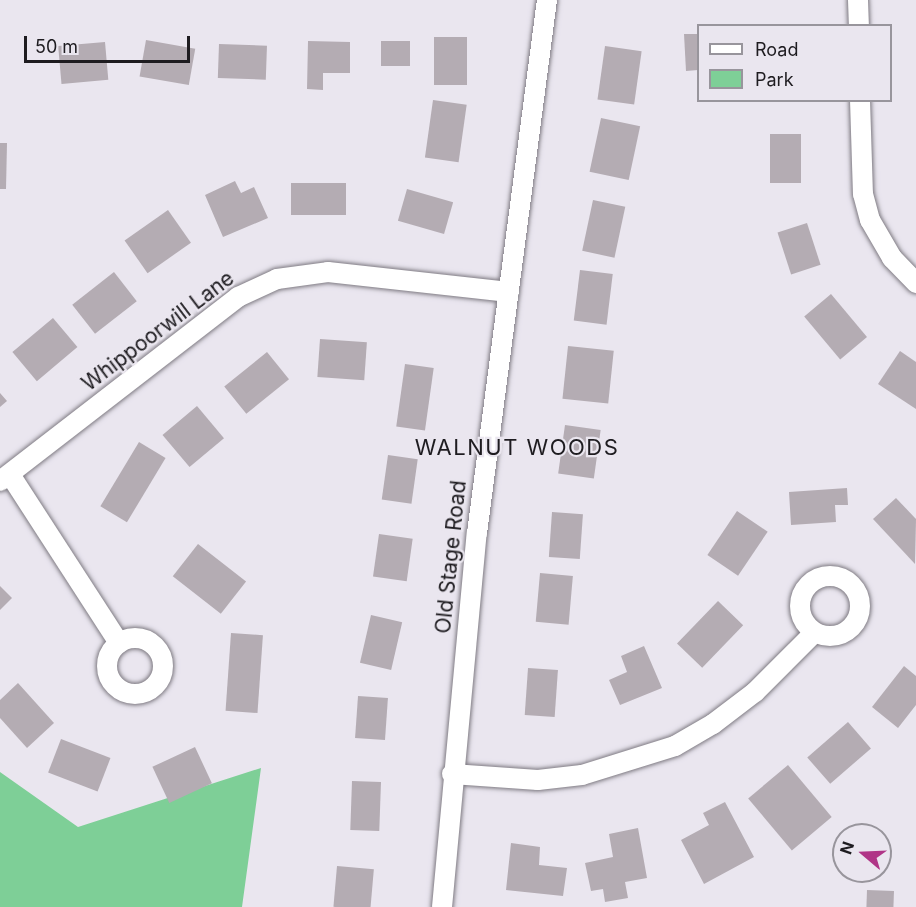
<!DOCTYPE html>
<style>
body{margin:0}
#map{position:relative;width:916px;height:907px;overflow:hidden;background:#eae6ef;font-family:Inter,sans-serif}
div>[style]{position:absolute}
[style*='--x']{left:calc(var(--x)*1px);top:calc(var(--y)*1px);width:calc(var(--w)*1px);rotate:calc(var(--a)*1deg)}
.green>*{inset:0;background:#7ecf97}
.building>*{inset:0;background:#b4acb3;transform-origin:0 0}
.roads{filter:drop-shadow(0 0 2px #7f7b83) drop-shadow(0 0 2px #7f7b83)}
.minor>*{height:20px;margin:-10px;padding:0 10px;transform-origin:10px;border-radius:10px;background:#fff}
.minor>.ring{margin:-10px;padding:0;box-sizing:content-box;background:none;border:20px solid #fff;border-radius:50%}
span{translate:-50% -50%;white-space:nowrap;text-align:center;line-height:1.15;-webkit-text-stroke:4.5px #eae6ef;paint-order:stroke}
.street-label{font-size:21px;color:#1e1c20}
.neighbourhood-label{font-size:22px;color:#1e1c20;letter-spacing:1.5px}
.legend{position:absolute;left:697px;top:24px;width:195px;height:78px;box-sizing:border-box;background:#eae6ef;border:2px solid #98959c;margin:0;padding:8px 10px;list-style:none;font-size:18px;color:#1e1c20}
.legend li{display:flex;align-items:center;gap:12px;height:30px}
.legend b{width:30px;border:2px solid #98959c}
.north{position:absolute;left:832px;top:823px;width:60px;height:60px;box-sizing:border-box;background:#eae6ef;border:2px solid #98959c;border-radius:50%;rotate:289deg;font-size:16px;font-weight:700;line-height:24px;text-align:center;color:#1e1c20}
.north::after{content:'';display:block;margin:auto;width:21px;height:27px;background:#b03587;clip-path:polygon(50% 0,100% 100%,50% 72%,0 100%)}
.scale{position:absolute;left:24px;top:36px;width:166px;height:27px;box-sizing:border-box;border:3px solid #1e1c20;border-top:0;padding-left:8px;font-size:18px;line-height:21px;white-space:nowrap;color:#1e1c20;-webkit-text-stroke:4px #eae6ef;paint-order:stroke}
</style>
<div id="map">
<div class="green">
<div style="clip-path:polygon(261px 768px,242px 907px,0 907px,0 772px,78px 827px)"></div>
</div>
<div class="building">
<div style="clip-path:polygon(684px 34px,698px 34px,698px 70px,686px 71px)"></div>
<div style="left:467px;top:37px;width:48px;height:33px;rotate:90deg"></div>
<div style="left:146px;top:40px;width:50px;height:37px;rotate:10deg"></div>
<div style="clip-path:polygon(308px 41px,350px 42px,350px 73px,323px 73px,323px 90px,307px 89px)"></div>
<div style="left:381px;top:41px;width:29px;height:25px"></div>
<div style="left:105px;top:42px;width:38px;height:47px;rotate:85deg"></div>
<div style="left:219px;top:44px;width:48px;height:34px;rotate:2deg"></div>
<div style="left:605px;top:46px;width:37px;height:54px;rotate:8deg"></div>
<div style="left:433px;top:100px;width:34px;height:58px;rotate:8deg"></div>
<div style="left:601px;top:118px;width:40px;height:55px;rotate:12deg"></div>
<div style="left:770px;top:134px;width:31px;height:49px"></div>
<div style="clip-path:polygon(0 143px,7px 143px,6px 189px,0 189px)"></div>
<div style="clip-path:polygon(235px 181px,241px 193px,254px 187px,268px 218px,223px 237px,205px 195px)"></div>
<div style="left:346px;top:183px;width:32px;height:55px;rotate:90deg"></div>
<div style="left:407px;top:189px;width:48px;height:33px;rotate:16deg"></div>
<div style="left:593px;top:200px;width:33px;height:52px;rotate:12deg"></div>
<div style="left:168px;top:210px;width:40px;height:53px;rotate:55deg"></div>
<div style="left:807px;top:223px;width:44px;height:31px;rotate:72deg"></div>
<div style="left:580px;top:270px;width:33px;height:51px;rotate:7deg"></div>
<div style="left:114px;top:272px;width:37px;height:53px;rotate:52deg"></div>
<div style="left:831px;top:294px;width:56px;height:35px;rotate:50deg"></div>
<div style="left:53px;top:318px;width:38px;height:53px;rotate:50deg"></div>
<div style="left:320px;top:339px;width:47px;height:38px;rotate:4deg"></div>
<div style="left:568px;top:346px;width:46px;height:53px;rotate:6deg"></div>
<div style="clip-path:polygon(900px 351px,916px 362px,916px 409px,878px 384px)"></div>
<div style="left:267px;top:352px;width:35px;height:55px;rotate:51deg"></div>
<div style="left:405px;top:364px;width:29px;height:63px;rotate:8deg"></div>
<div style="clip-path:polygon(0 393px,7px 401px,0 407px)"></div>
<div style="left:197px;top:406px;width:42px;height:45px;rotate:50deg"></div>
<div style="left:565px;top:425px;width:36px;height:49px;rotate:8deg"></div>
<div style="left:139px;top:442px;width:31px;height:75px;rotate:31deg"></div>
<div style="left:388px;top:455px;width:30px;height:45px;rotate:8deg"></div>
<div style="clip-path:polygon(847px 488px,848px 505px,835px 505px,836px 522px,791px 525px,789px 492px)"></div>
<div style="clip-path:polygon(896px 498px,916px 519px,915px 564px,873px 519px)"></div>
<div style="left:737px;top:511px;width:37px;height:53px;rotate:34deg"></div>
<div style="left:552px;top:512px;width:31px;height:45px;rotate:4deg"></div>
<div style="left:379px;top:534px;width:34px;height:43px;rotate:8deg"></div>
<div style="left:198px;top:544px;width:61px;height:41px;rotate:38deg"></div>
<div style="left:540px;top:573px;width:33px;height:49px;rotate:5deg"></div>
<div style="clip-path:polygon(0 586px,12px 598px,0 610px)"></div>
<div style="left:718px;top:601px;width:35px;height:59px;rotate:44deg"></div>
<div style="left:371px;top:615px;width:32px;height:49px;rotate:13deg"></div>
<div style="left:231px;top:633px;width:32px;height:78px;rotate:4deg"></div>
<div style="clip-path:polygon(644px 646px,662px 688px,620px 705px,609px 680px,627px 672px,621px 656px)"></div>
<div style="clip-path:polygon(904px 666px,916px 676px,916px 705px,898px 728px,872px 707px)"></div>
<div style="left:528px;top:668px;width:30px;height:47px;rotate:4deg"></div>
<div style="clip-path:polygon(18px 683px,54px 723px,27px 748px,0 718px,0 700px)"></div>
<div style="left:358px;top:696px;width:30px;height:42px;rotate:4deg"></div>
<div style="left:848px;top:722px;width:35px;height:54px;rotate:49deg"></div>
<div style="left:61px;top:739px;width:53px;height:36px;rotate:21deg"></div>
<div style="left:195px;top:747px;width:40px;height:47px;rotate:65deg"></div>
<div style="left:788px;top:765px;width:68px;height:52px;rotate:50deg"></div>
<div style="left:352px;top:781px;width:29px;height:49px;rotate:2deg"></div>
<div style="clip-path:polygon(725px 802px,754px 857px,704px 884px,681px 840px,709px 825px,703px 813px)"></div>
<div style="clip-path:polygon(638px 828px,647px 878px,625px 882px,628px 898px,605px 902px,603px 889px,591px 891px,585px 863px,613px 857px,609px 834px)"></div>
<div style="clip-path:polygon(511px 843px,540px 847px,539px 865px,567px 868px,563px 896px,506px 890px)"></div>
<div style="left:337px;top:866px;width:37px;height:41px;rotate:5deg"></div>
<div style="left:867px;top:890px;width:27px;height:17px;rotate:2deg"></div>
</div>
<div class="roads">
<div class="minor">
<div style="--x:858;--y:0;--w:26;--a:88"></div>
<div style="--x:860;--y:100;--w:94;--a:88.2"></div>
<div style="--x:863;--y:194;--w:27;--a:75"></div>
<div style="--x:870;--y:220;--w:44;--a:59.9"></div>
<div style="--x:892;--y:258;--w:35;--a:46"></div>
<div style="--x:11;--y:476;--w:199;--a:57.1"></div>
<div style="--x:0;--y:481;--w:301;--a:-37.7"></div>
<div style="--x:238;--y:297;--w:43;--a:-24.8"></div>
<div style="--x:277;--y:279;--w:51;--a:-7.8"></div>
<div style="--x:328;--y:272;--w:182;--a:6.3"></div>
<div class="ring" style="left:800px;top:576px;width:40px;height:40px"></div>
<div class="ring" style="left:107px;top:638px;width:36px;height:36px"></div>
<div style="--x:452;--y:774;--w:86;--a:4"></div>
<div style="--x:538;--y:780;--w:44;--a:-6.5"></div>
<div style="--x:582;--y:775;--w:97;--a:-17.3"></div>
<div style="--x:675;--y:746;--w:44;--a:-30.1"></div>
<div style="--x:713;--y:724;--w:53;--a:-37.3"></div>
<div style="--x:755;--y:692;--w:83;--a:-45"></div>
<div style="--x:442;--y:907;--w:376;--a:-84.7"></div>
<div style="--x:477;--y:533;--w:538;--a:-82.52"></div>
</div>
</div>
<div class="street-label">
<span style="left:158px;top:331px;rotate:-37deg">Whippoorwill Lane</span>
<span style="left:451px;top:557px;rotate:-84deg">Old Stage Road</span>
</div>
<div class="neighbourhood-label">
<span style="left:517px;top:448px">WALNUT WOODS</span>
</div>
<ul class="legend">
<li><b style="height:8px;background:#fff"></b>Road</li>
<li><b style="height:16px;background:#7ecf97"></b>Park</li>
</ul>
<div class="north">N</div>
<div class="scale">50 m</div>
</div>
